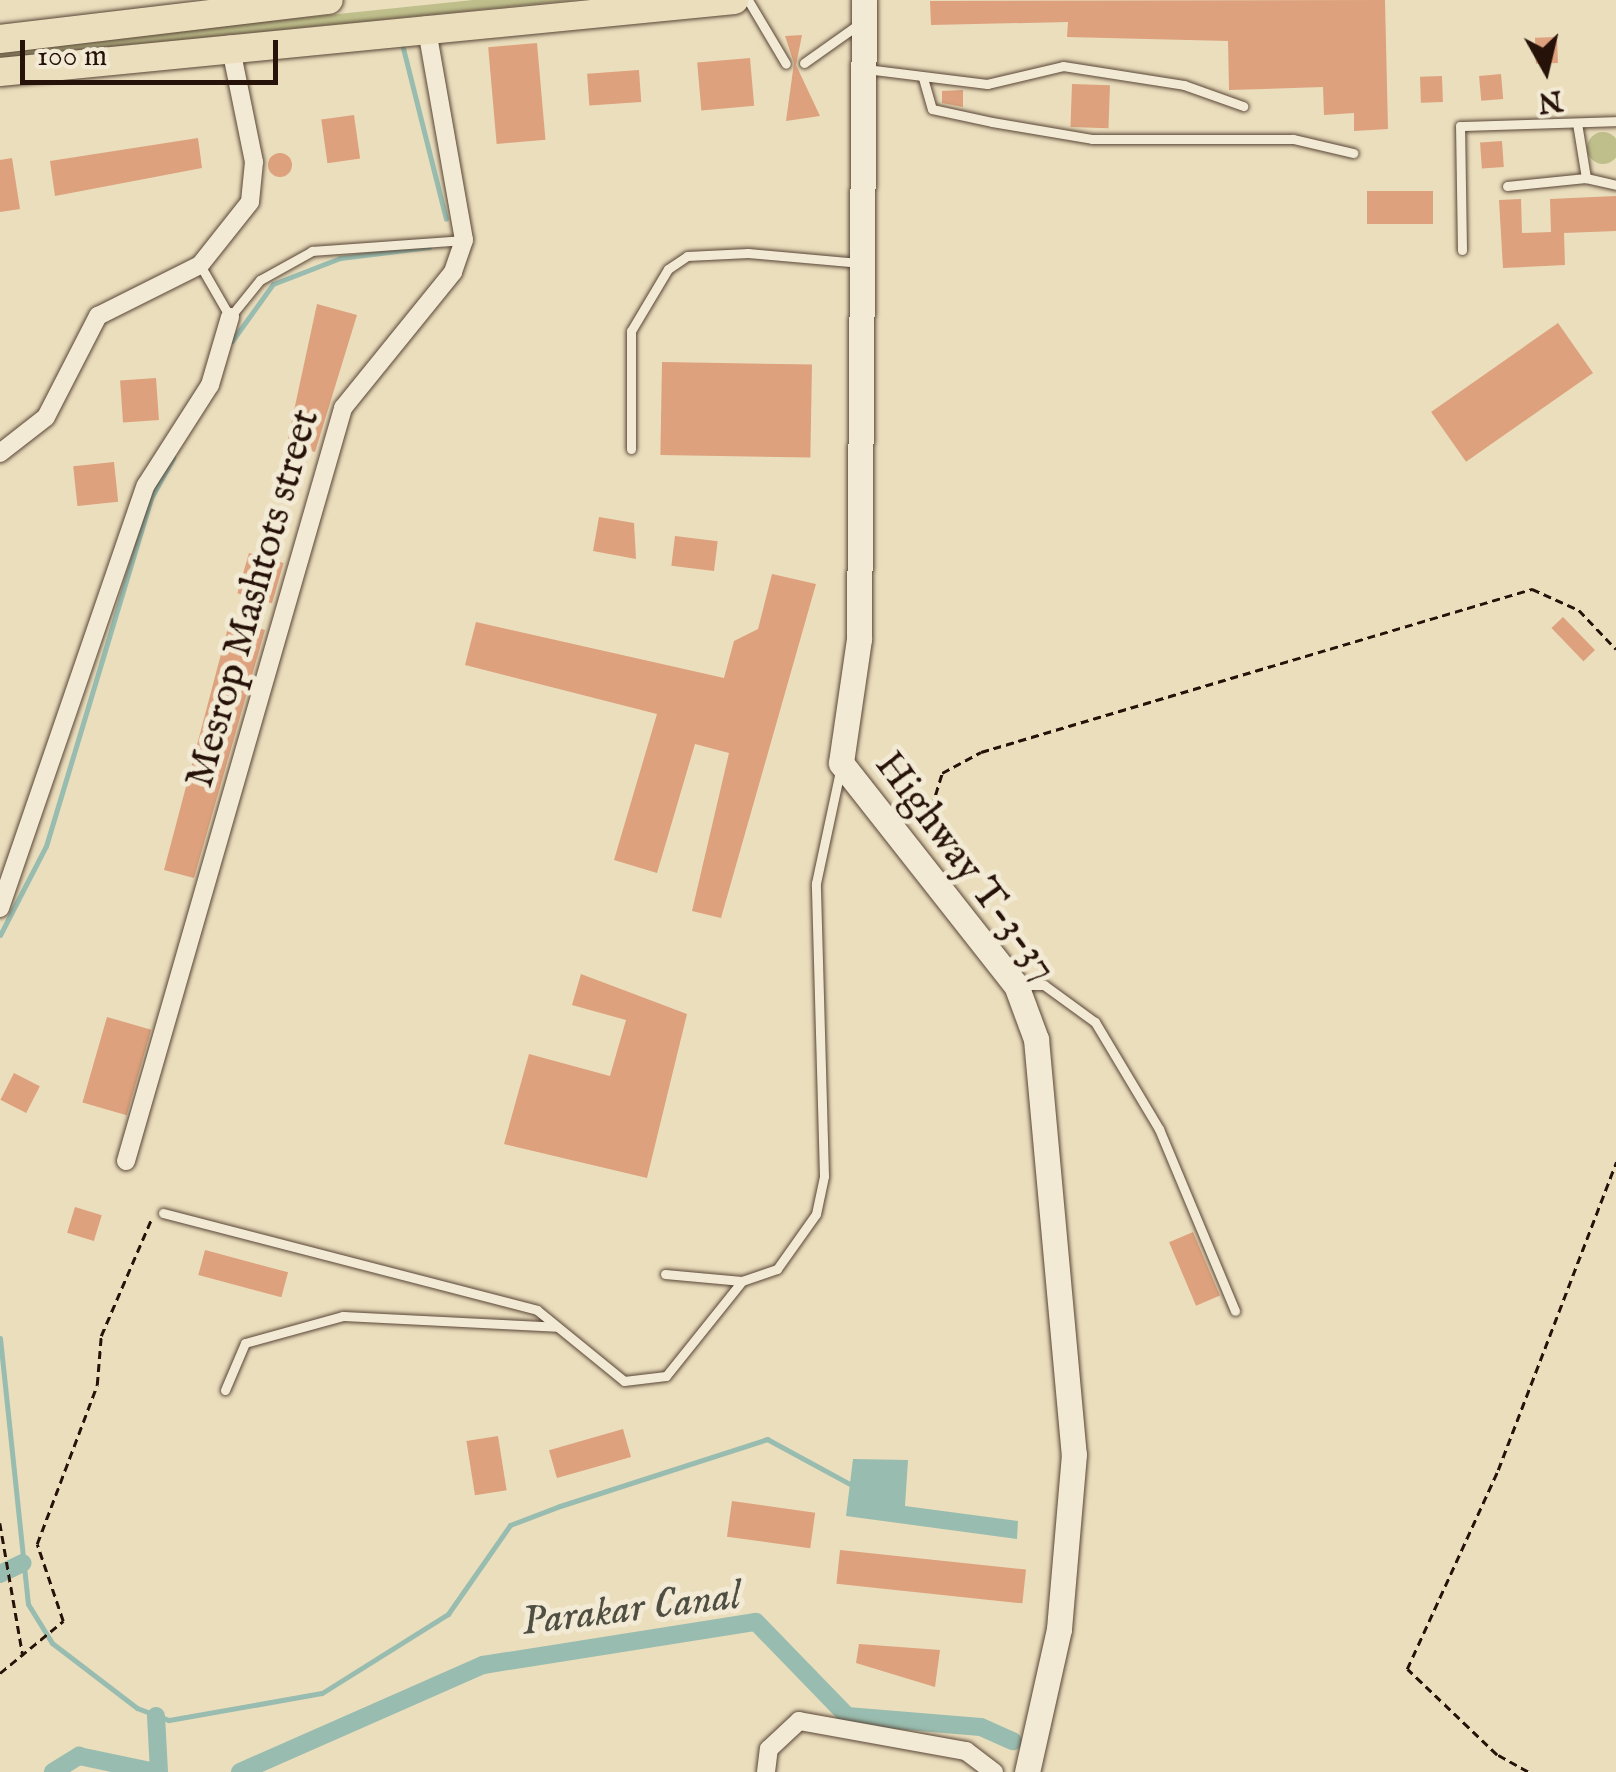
<!DOCTYPE html>
<style>
body{margin:0}
#map{position:relative;width:1616px;height:1772px;overflow:hidden;background:#ebdebd;font-family:"IM FELL English",serif}
div>[style]{position:absolute}
[style*='--x']{left:calc(var(--x)*1px);top:calc(var(--y)*1px);width:calc(var(--w)*1px);rotate:calc(var(--a)*1deg)}
.green>*{inset:0;background:#bfbf8c}
.round{border-radius:50%}
.water>*{inset:0;background:#98bcaf}
.stream>*{height:5px;margin:-2.5px;padding:0 2.5px;transform-origin:2.5px;border-radius:2.5px;background:#98bcaf}
.canal>*{height:18px;margin:-9px;padding:0 9px;transform-origin:9px;border-radius:9px;background:#98bcaf}
.building>*{inset:0;background:#dda17d;transform-origin:0 0}
.path>*{height:2.5px;margin-top:-1.25px;transform-origin:0;background:repeating-linear-gradient(90deg,#271209 0 8px,transparent 0 13px)}
.roads{filter:drop-shadow(0 0 2px #584536) drop-shadow(0 0 2px #584536)}
.service>*{height:9px;margin:-4.5px;padding:0 4.5px;transform-origin:4.5px;border-radius:4.5px;background:#f2ead4}
.minor>*{height:18px;margin:-9px;padding:0 9px;transform-origin:9px;border-radius:9px;background:#f2ead4}
.secondary>*{height:25px;margin:-12.5px;padding:0 12.5px;transform-origin:12.5px;border-radius:12.5px;background:#f2ead4}
.trunk>*{height:28px;margin:-14px;padding:0 14px;transform-origin:14px;border-radius:14px;background:#ebdebd}
span{translate:-50% -50%;white-space:nowrap;text-align:center;line-height:1.15;-webkit-text-stroke:10px #f2ead4;paint-order:stroke}
.street-label{font-size:40px;color:#271209}
.water-label{font-size:42px;color:#4f4e43;font-style:italic}
.north{position:absolute;left:1496px;top:20px;width:100px;height:100px;-webkit-text-stroke:8px #f2ead4;paint-order:stroke;rotate:172deg;font-size:28px;font-weight:700;line-height:40px;text-align:center;color:#271209}
.north::after{content:'';display:block;margin:auto;width:35px;height:45px;background:#271209;clip-path:polygon(50% 0,100% 100%,50% 72%,0 100%)}
.scale{position:absolute;left:20px;top:40px;width:258px;height:45px;box-sizing:border-box;border:5px solid #271209;border-top:0;padding-left:12px;font-size:30px;line-height:35px;white-space:nowrap;color:#271209;-webkit-text-stroke:8px #f2ead4;paint-order:stroke}
</style>
<div id="map">
<div class="green">
<div style="clip-path:polygon(473px 0,576px 0,0 58px,0 49px)"></div>
<div class="round" style="left:1587px;top:132px;width:32px;height:32px"></div>
</div>
<div class="water">
<div style="clip-path:polygon(853px 1459px,908px 1460px,905px 1506px,1018px 1521px,1017px 1539px,846px 1516px)"></div>
</div>
<div class="stream">
<div style="--x:403;--y:48;--w:176;--a:75.9"></div>
<div style="--x:232;--y:341;--w:70;--a:-54.3"></div>
<div style="--x:273;--y:284;--w:72;--a:-21.2"></div>
<div style="--x:340;--y:258;--w:90;--a:-7"></div>
<div style="--x:0;--y:935;--w:100;--a:-62.7"></div>
<div style="--x:46;--y:846;--w:363;--a:-73.2"></div>
<div style="--x:151;--y:498;--w:46;--a:-61.2"></div>
<div style="--x:0;--y:1338;--w:267;--a:84"></div>
<div style="--x:28;--y:1604;--w:46;--a:58.4"></div>
<div style="--x:52;--y:1643;--w:107;--a:37.4"></div>
<div style="--x:137;--y:1708;--w:34;--a:21"></div>
<div style="--x:169;--y:1720;--w:155;--a:-10"></div>
<div style="--x:322;--y:1693;--w:149;--a:-32.1"></div>
<div style="--x:448;--y:1614;--w:108;--a:-55.1"></div>
<div style="--x:510;--y:1525;--w:53;--a:-20.8"></div>
<div style="--x:560;--y:1506;--w:218;--a:-17.9"></div>
<div style="--x:767;--y:1439;--w:94;--a:28.5"></div>
</div>
<div class="canal">
<div style="--x:0;--y:1574;--w:25;--a:-26"></div>
<div style="--x:156;--y:1716;--w:56;--a:86.9"></div>
<div style="--x:53;--y:1772;--w:31;--a:-32"></div>
<div style="--x:79;--y:1756;--w:78;--a:11.9"></div>
<div style="--x:240;--y:1772;--w:266;--a:-23.8"></div>
<div style="--x:483;--y:1665;--w:276;--a:-9"></div>
<div style="--x:756;--y:1622;--w:131;--a:45.9"></div>
<div style="--x:847;--y:1716;--w:134;--a:4.7"></div>
<div style="--x:981;--y:1727;--w:35;--a:24"></div>
</div>
<div class="building">
<div style="clip-path:polygon(1385px 0,1388px 129px,1354px 131px,1354px 113px,1324px 115px,1323px 87px,1229px 90px,1228px 41px,1067px 37px,1068px 22px,931px 25px,930px 1px)"></div>
<div style="clip-path:polygon(802px 35px,796px 65px,820px 116px,786px 121px,794px 63px,785px 36px)"></div>
<div style="left:1557px;top:37px;width:26px;height:22px;rotate:88deg"></div>
<div style="left:537px;top:43px;width:97px;height:49px;rotate:85deg"></div>
<div style="left:750px;top:58px;width:48px;height:53px;rotate:85deg"></div>
<div style="left:639px;top:70px;width:32px;height:52px;rotate:86deg"></div>
<div style="left:1501px;top:74px;width:25px;height:22px;rotate:85deg"></div>
<div style="left:1442px;top:76px;width:26px;height:22px;rotate:88deg"></div>
<div style="left:1072px;top:84px;width:38px;height:43px;rotate:2deg"></div>
<div style="clip-path:polygon(963px 90px,963px 107px,942px 103px,942px 91px)"></div>
<div style="left:354px;top:115px;width:44px;height:33px;rotate:82deg"></div>
<div style="clip-path:polygon(198px 138px,202px 168px,55px 196px,50px 161px)"></div>
<div style="left:1502px;top:141px;width:26px;height:22px;rotate:86deg"></div>
<div class="round" style="left:268px;top:153px;width:24px;height:24px"></div>
<div style="clip-path:polygon(12px 158px,20px 209px,0 212px,0 160px)"></div>
<div style="left:1367px;top:191px;width:66px;height:33px"></div>
<div style="clip-path:polygon(1616px 196px,1616px 231px,1564px 233px,1565px 265px,1503px 268px,1499px 200px,1521px 199px,1522px 233px,1551px 232px,1550px 199px)"></div>
<div style="clip-path:polygon(317px 304px,357px 315px,315px 452px,287px 443px)"></div>
<div style="left:1558px;top:323px;width:61px;height:155px;rotate:55deg"></div>
<div style="left:662px;top:362px;width:150px;height:93px;rotate:1deg"></div>
<div style="left:156px;top:378px;width:42px;height:36px;rotate:86deg"></div>
<div style="left:114px;top:462px;width:40px;height:41px;rotate:84deg"></div>
<div style="clip-path:polygon(599px 517px,634px 523px,636px 559px,593px 551px)"></div>
<div style="left:675px;top:536px;width:43px;height:30px;rotate:7deg"></div>
<div style="left:249px;top:553px;width:36px;height:42px;rotate:16deg"></div>
<div style="clip-path:polygon(772px 574px,816px 584px,721px 918px,692px 911px,729px 753px,695px 744px,657px 873px,614px 860px,657px 714px,465px 665px,476px 622px,724px 678px,734px 641px,758px 629px)"></div>
<div style="left:1563px;top:617px;width:46px;height:16px;rotate:46deg"></div>
<div style="clip-path:polygon(230px 620px,265px 630px,194px 878px,164px 870px)"></div>
<div style="clip-path:polygon(581px 974px,687px 1014px,647px 1178px,504px 1144px,529px 1054px,610px 1076px,626px 1020px,572px 1005px)"></div>
<div style="left:107px;top:1017px;width:46px;height:89px;rotate:16deg"></div>
<div style="left:14px;top:1073px;width:29px;height:30px;rotate:27deg"></div>
<div style="left:75px;top:1207px;width:28px;height:27px;rotate:17deg"></div>
<div style="left:1193px;top:1232px;width:69px;height:26px;rotate:67deg"></div>
<div style="left:205px;top:1250px;width:86px;height:26px;rotate:15deg"></div>
<div style="left:623px;top:1429px;width:29px;height:77px;rotate:74deg"></div>
<div style="left:498px;top:1436px;width:55px;height:32px;rotate:81deg"></div>
<div style="left:732px;top:1501px;width:84px;height:36px;rotate:8deg"></div>
<div style="left:840px;top:1550px;width:187px;height:34px;rotate:6deg"></div>
<div style="clip-path:polygon(859px 1644px,940px 1650px,935px 1687px,856px 1663px)"></div>
</div>
<div class="path">
<div style="--x:924;--y:832;--w:62;--a:-73"></div>
<div style="--x:942;--y:773;--w:44;--a:-28.3"></div>
<div style="--x:981;--y:752;--w:575;--a:-16.48"></div>
<div style="--x:1532;--y:589;--w:51;--a:24.1"></div>
<div style="--x:1579;--y:610;--w:54;--a:46.5"></div>
<div style="--x:0;--y:1523;--w:135;--a:80.2"></div>
<div style="--x:0;--y:1673;--w:82;--a:-39.5"></div>
<div style="--x:63;--y:1621;--w:81;--a:-108.7"></div>
<div style="--x:37;--y:1544;--w:170;--a:-69.3"></div>
<div style="--x:97;--y:1385;--w:49;--a:-85.3"></div>
<div style="--x:101;--y:1336;--w:126;--a:-66.7"></div>
<div style="--x:1528;--y:1772;--w:35;--a:-151"></div>
<div style="--x:1497;--y:1755;--w:124;--a:-136.3"></div>
<div style="--x:1407;--y:1669;--w:219;--a:-65.4"></div>
<div style="--x:1498;--y:1470;--w:330;--a:-69"></div>
</div>
<div class="roads">
<div class="service">
<div style="--x:748;--y:0;--w:74;--a:59.3"></div>
<div style="--x:804;--y:63;--w:67;--a:-35.3"></div>
<div style="--x:866;--y:69;--w:122;--a:7.1"></div>
<div style="--x:987;--y:84;--w:78;--a:-13.3"></div>
<div style="--x:1063;--y:66;--w:122;--a:8.9"></div>
<div style="--x:1184;--y:85;--w:63;--a:19.6"></div>
<div style="--x:923;--y:78;--w:32;--a:74"></div>
<div style="--x:932;--y:109;--w:61;--a:12.2"></div>
<div style="--x:992;--y:122;--w:101;--a:9.6"></div>
<div style="--x:1092;--y:139;--w:201;--a:0"></div>
<div style="--x:1293;--y:139;--w:62;--a:13.1"></div>
<div style="--x:1577;--y:123;--w:56;--a:80.7"></div>
<div style="--x:1586;--y:178;--w:31;--a:13"></div>
<div style="--x:1507;--y:186;--w:79;--a:-5.8"></div>
<div style="--x:1462;--y:250;--w:124;--a:-90.9"></div>
<div style="--x:1460;--y:126;--w:156;--a:-1.8"></div>
<div style="--x:200;--y:265;--w:60;--a:60"></div>
<div style="--x:230;--y:317;--w:48;--a:-51"></div>
<div style="--x:260;--y:280;--w:60;--a:-29.1"></div>
<div style="--x:312;--y:251;--w:152;--a:-4.1"></div>
<div style="--x:631;--y:449;--w:118;--a:-90"></div>
<div style="--x:631;--y:331;--w:72;--a:-59.2"></div>
<div style="--x:668;--y:269;--w:23;--a:-34"></div>
<div style="--x:687;--y:256;--w:61;--a:-2.8"></div>
<div style="--x:748;--y:253;--w:111;--a:5.1"></div>
<div style="--x:1019;--y:985;--w:25;--a:0"></div>
<div style="--x:1044;--y:985;--w:63;--a:36"></div>
<div style="--x:1095;--y:1022;--w:125;--a:59.1"></div>
<div style="--x:1159;--y:1129;--w:197;--a:67.3"></div>
<div style="--x:163;--y:1213;--w:386;--a:14.5"></div>
<div style="--x:537;--y:1310;--w:112;--a:39.2"></div>
<div style="--x:624;--y:1381;--w:42;--a:-6.8"></div>
<div style="--x:666;--y:1376;--w:122;--a:-51.3"></div>
<div style="--x:665;--y:1274;--w:77;--a:5.2"></div>
<div style="--x:742;--y:1281;--w:37;--a:-19"></div>
<div style="--x:777;--y:1269;--w:67;--a:-54.7"></div>
<div style="--x:816;--y:1214;--w:39;--a:-78"></div>
<div style="--x:824;--y:1176;--w:293;--a:-91.6"></div>
<div style="--x:816;--y:883;--w:115;--a:-77.9"></div>
<div style="--x:225;--y:1390;--w:51;--a:-66.9"></div>
<div style="--x:245;--y:1343;--w:102;--a:-15.4"></div>
<div style="--x:343;--y:1316;--w:214;--a:2.9"></div>
</div>
<div class="minor">
<div style="--x:0;--y:453;--w:58;--a:-38"></div>
<div style="--x:46;--y:417;--w:114;--a:-62.8"></div>
<div style="--x:98;--y:316;--w:114;--a:-26.6"></div>
<div style="--x:200;--y:265;--w:80;--a:-51.6"></div>
<div style="--x:250;--y:202;--w:40;--a:-84.3"></div>
<div style="--x:254;--y:162;--w:120;--a:-101.5"></div>
<div style="--x:0;--y:908;--w:447;--a:-71"></div>
<div style="--x:146;--y:485;--w:119;--a:-57.4"></div>
<div style="--x:210;--y:385;--w:71;--a:-73.6"></div>
<div style="--x:126;--y:1161;--w:784;--a:-73.92"></div>
<div style="--x:343;--y:408;--w:175;--a:-51"></div>
<div style="--x:453;--y:272;--w:34;--a:-71"></div>
<div style="--x:464;--y:240;--w:218;--a:-100"></div>
<div style="--x:766;--y:1772;--w:23;--a:-83"></div>
<div style="--x:769;--y:1749;--w:41;--a:-43"></div>
<div style="--x:799;--y:1721;--w:170;--a:10.2"></div>
<div style="--x:966;--y:1751;--w:35;--a:37"></div>
</div>
<div class="secondary">
<div style="--x:864;--y:0;--w:639;--a:90.45"></div>
<div style="--x:859;--y:639;--w:125;--a:98.3"></div>
<div style="--x:841;--y:763;--w:283;--a:51.8"></div>
<div style="--x:1016;--y:985;--w:58;--a:69.7"></div>
<div style="--x:1036;--y:1039;--w:417;--a:84.8"></div>
<div style="--x:1074;--y:1454;--w:176;--a:94.9"></div>
<div style="--x:1059;--y:1629;--w:147;--a:102.6"></div>
</div>
<div class="trunk">
<div style="--x:0;--y:39;--w:331;--a:-6.8"></div>
<div style="--x:0;--y:72;--w:738;--a:-5.6"></div>
</div>
</div>
<div class="street-label">
<span style="left:254px;top:599px;rotate:-74deg">Mesrop Mashtots street</span>
<span style="left:965px;top:867px;rotate:53deg">Highway T-3-37</span>
</div>
<div class="water-label">
<span style="left:631px;top:1610px;rotate:-7deg">Parakar Canal</span>
</div>
<div class="north">N</div>
<div class="scale">100 m</div>
</div>
